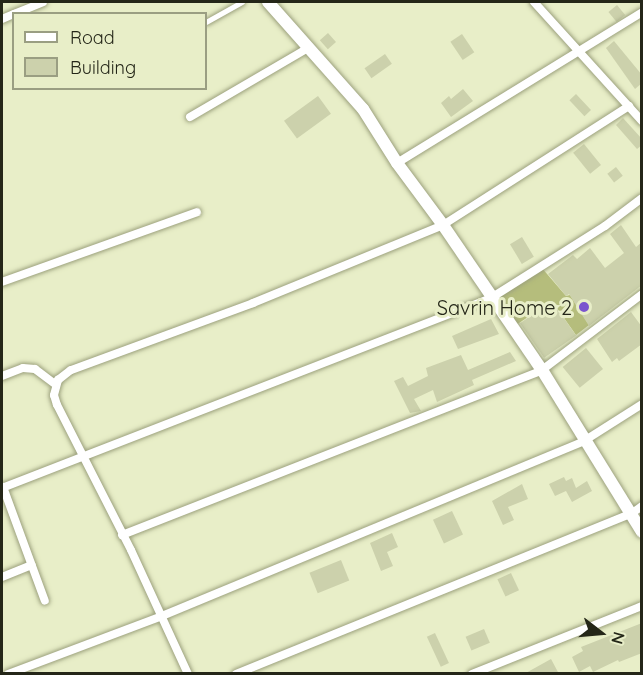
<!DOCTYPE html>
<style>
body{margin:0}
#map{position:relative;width:643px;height:675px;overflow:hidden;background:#e8eec8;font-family:Quicksand,sans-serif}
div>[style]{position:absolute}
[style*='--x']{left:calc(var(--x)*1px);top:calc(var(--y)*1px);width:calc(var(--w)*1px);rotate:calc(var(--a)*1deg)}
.green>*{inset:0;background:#b5bd7c}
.building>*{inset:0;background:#ccd1ac;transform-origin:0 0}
.roads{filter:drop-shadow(0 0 2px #9ca17d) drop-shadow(0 0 2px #9ca17d)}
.lane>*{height:4.5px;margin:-2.25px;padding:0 2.25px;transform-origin:2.25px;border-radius:2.25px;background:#fff}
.street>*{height:8px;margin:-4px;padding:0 4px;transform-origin:4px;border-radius:4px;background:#fff}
.secondary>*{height:12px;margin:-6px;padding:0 6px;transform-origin:6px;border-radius:6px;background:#fff}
.dots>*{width:16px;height:16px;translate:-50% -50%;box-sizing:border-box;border:3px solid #e8eec8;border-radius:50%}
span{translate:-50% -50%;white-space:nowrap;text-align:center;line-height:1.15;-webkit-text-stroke:6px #e8eec8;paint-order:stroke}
.poi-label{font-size:20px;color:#242618}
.right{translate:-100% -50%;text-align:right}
.frame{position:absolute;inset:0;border:3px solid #242618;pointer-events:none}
.legend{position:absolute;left:12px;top:12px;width:195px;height:78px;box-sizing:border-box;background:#e8eec8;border:2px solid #9a9e82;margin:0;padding:8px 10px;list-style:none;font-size:18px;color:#242618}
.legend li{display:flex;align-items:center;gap:12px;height:30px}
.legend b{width:30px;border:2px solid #9a9e82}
.north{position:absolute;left:571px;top:603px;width:60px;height:60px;-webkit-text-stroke:4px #e8eec8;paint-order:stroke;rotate:106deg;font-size:16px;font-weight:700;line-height:24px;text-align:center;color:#242618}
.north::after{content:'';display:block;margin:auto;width:21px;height:27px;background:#242618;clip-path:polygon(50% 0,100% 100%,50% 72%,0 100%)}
</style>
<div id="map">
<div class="green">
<div style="clip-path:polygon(541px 267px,566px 296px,570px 295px,589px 325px,576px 335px,552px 301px,513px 327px,491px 298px)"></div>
</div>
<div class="building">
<div style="left:617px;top:5px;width:13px;height:11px;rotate:51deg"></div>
<div style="left:328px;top:33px;width:12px;height:11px;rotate:48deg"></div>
<div style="left:462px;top:34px;width:22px;height:14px;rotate:56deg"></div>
<div style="clip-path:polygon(614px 41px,642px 75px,642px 83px,635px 89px,606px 48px)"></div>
<div style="left:385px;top:54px;width:12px;height:25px;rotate:55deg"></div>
<div style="clip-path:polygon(463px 89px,473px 101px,451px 117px,441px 103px,449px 96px,451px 99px)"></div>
<div style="left:576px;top:94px;width:22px;height:9px;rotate:47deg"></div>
<div style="left:318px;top:96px;width:22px;height:42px;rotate:54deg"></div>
<div style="clip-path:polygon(623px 118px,642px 139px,642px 145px,637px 149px,616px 125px)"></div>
<div style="left:584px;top:144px;width:27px;height:14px;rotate:51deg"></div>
<div style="left:616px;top:167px;width:11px;height:11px;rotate:52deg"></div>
<div style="clip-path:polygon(621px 225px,636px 247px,642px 242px,642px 285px,589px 326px,569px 294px,566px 296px,548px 274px,573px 255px,577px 259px,590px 248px,605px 268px,624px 253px,610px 234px)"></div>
<div style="left:522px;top:237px;width:23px;height:14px;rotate:59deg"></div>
<div style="left:552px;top:301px;width:42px;height:39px;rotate:55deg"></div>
<div style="clip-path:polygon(631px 312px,642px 327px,642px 344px,619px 361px,617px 358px,612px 362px,597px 339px)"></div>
<div style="clip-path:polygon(491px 319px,499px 334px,458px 349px,452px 336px)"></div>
<div style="left:586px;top:348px;width:27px;height:30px;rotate:51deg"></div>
<div style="clip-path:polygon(510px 352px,516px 361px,472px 380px,474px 385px,437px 402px,433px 390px,414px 399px,421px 411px,410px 413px,394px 381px,403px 377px,408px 386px,428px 376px,426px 368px,461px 355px,468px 370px)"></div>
<div style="clip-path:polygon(564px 477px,566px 481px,572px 478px,576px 488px,587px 481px,592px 491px,572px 502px,566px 491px,555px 496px,549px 484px)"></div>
<div style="clip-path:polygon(522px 484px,528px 499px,508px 507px,514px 520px,503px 525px,492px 501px)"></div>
<div style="left:452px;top:511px;width:26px;height:21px;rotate:65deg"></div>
<div style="clip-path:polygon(392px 533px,398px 547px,387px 552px,393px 566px,381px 571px,370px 543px)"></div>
<div style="left:341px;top:560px;width:22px;height:34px;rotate:68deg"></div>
<div style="left:511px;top:573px;width:19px;height:15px;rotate:65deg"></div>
<div style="clip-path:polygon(642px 623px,642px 653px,619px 662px,618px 660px,593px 672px,590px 666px,579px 672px,572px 657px,583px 651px,581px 647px)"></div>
<div style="left:484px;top:629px;width:15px;height:20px;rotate:67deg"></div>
<div style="left:435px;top:633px;width:33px;height:9px;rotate:65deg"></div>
<div style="clip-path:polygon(551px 659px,559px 674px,524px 674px)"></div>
</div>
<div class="roads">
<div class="lane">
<div style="--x:206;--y:22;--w:41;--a:-29.1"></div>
</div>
<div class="street">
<div style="--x:534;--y:2;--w:161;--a:47.8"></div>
<div style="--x:14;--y:14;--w:31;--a:-22"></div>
<div style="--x:2;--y:19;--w:13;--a:-23"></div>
<div style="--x:190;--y:117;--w:137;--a:-30.3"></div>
<div style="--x:397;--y:163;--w:288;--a:-31.6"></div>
<div style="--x:2;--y:282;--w:207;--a:-19.7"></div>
<div style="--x:2;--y:376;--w:22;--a:-21"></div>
<div style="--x:23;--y:368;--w:12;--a:5"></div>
<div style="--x:35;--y:369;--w:26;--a:37"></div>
<div style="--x:3;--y:487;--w:121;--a:69.8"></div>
<div style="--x:2;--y:488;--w:525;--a:-21.23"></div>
<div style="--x:491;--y:298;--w:135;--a:-32.3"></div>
<div style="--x:605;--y:226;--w:46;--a:-37.1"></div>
<div style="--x:122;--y:535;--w:451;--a:-21.4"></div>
<div style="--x:542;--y:370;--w:126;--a:-37.2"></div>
<div style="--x:2;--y:577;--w:32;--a:-22"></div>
<div style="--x:8;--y:674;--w:165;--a:-20.6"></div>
<div style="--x:162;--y:616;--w:457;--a:-22.5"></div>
<div style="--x:584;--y:441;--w:69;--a:-32.5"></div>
<div style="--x:188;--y:674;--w:136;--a:-114.7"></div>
<div style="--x:131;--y:550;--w:163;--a:-117"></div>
<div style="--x:57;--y:405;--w:10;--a:-107"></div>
<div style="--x:54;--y:395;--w:16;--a:-75"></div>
<div style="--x:58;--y:380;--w:16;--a:-38"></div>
<div style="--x:71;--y:370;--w:194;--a:-20.2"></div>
<div style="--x:253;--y:303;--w:205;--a:-22.3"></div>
<div style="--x:443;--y:225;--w:221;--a:-32.6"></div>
<div style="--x:236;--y:674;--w:426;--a:-22.1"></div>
<div style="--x:631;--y:514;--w:14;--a:-36"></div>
<div style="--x:472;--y:674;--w:183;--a:-21.8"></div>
</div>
<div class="secondary">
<div style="--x:268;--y:2;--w:143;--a:48.4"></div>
<div style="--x:363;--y:109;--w:64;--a:57.8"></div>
<div style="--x:397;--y:163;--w:77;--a:53.4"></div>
<div style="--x:443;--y:225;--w:176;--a:55.7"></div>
<div style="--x:542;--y:370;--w:190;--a:58.3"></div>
</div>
</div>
<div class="dots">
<div style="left:584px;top:307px;background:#7b55ce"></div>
</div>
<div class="poi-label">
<span class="right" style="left:572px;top:307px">Savrin Home 2</span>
</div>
<div class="frame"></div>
<ul class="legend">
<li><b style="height:8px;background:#fff"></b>Road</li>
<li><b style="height:16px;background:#ccd1ac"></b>Building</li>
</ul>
<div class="north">N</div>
</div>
